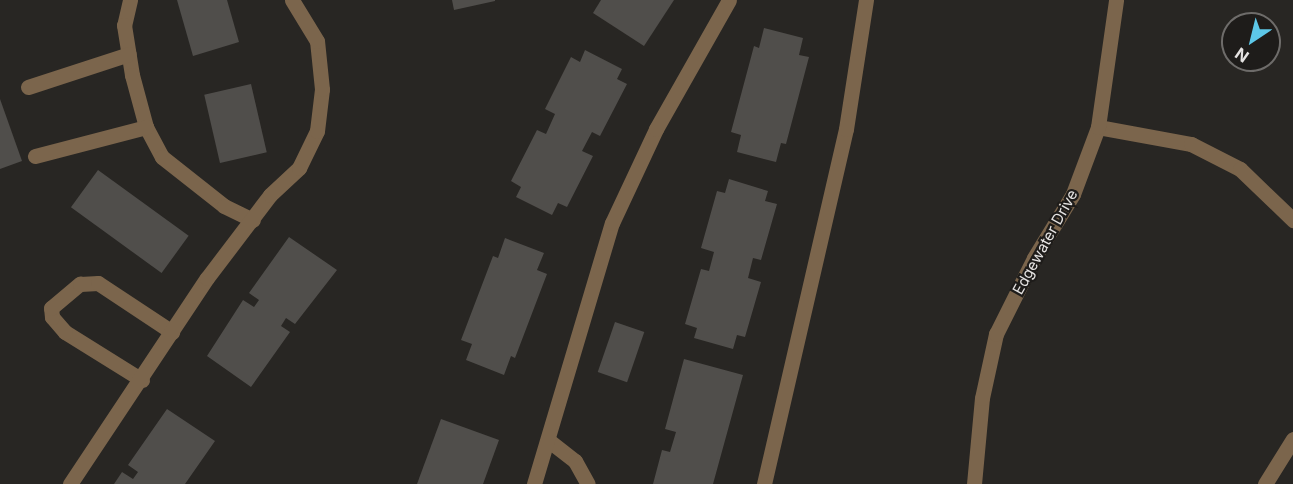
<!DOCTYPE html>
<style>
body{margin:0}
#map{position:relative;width:1293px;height:484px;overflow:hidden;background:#282623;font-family:Inter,sans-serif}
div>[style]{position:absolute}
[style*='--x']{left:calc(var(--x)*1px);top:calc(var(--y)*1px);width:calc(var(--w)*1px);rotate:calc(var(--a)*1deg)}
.building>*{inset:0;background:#504e4b;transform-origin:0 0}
.minor>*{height:15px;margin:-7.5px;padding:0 7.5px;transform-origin:7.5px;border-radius:7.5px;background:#7b654c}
span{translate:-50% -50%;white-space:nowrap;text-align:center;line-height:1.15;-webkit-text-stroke:4.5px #1e1c1a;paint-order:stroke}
.street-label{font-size:15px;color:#e5e3e2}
.north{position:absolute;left:1221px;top:12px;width:60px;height:60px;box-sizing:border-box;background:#1e1c1a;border:2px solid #6e6c6a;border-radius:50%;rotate:215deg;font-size:16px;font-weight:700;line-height:24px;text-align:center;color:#e5e3e2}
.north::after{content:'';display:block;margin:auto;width:21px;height:27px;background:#5dc7e8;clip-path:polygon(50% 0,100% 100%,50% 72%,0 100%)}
</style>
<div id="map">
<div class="building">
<div style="clip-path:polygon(177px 0,227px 0,239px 42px,193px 56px)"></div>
<div style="clip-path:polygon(452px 0,495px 0,495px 1px,454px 10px)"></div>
<div style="clip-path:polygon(601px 0,674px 0,644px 46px,593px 13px)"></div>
<div style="clip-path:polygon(764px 28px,803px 38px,799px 55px,809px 57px,786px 144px,781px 143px,776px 162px,737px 152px,741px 135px,731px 132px,754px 46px,759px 48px)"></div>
<div style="clip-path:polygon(585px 50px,622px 69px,617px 79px,627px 84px,600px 136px,592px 132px,582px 151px,593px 156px,567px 207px,558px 203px,552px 215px,516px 197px,521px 187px,511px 181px,537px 130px,546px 134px,555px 114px,545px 109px,571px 57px,580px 62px)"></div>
<div style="left:251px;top:84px;width:70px;height:48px;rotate:77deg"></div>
<div style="clip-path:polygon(0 99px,22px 161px,0 169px)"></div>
<div style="left:98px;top:170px;width:112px;height:46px;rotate:36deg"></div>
<div style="clip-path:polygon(729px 179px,768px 191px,765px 201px,777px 204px,761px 260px,753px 258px,748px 278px,761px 282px,745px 337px,737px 335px,733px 349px,694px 338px,697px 328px,685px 324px,701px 269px,709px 271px,714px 252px,701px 248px,717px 191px,725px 193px)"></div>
<div style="clip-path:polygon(289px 237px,337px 270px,295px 324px,286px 318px,281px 326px,290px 332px,251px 387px,207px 356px,243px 300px,254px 307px,259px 300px,249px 293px)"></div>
<div style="clip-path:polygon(505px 238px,544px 253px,537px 270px,547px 274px,515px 358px,511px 356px,504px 375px,466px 360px,472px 344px,461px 340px,493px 256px,498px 258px)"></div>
<div style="left:615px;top:322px;width:31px;height:53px;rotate:19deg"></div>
<div style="clip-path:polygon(684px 359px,743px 375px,713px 484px,653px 484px,662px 450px,670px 452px,676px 432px,665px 429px)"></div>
<div style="clip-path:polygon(167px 409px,215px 441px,185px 484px,114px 484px,122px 472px,133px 479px,138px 472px,128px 465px)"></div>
<div style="clip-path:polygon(441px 419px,499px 440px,483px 484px,417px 484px)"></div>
</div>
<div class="minor">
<div style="--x:130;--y:0;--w:26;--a:103"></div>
<div style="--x:124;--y:25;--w:51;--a:80.9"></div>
<div style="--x:132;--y:75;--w:54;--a:74.9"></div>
<div style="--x:146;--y:127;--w:34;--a:62"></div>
<div style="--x:162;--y:157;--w:79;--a:38.3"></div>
<div style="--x:224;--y:206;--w:32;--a:26"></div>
<div style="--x:28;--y:87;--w:106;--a:-18.1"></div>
<div style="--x:1098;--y:127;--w:95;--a:10.4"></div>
<div style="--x:1191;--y:144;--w:55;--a:27"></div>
<div style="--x:1240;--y:169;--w:74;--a:43.9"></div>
<div style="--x:35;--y:156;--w:115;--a:-14.6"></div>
<div style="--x:142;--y:380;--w:91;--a:-148.1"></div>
<div style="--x:65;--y:332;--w:20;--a:-131"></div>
<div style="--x:52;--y:317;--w:9;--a:-96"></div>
<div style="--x:51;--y:308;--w:38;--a:-40"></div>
<div style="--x:80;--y:284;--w:18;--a:-3"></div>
<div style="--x:98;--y:283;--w:89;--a:33.5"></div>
<div style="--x:548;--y:440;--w:34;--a:38"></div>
<div style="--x:575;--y:461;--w:26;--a:61"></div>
<div style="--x:70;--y:484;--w:247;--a:-56.4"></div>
<div style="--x:207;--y:278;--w:104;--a:-52.8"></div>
<div style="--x:270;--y:195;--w:40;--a:-43"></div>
<div style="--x:299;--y:168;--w:41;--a:-64.1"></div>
<div style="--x:317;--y:131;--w:42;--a:-83.2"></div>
<div style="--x:322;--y:89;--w:48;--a:-95.9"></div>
<div style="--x:317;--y:41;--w:48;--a:-121.4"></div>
<div style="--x:534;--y:484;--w:272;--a:-73.4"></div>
<div style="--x:612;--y:223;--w:104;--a:-64.9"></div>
<div style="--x:656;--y:129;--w:148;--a:-60.5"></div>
<div style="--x:764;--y:484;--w:364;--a:-77"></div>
<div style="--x:846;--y:129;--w:131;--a:-81.2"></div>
<div style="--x:974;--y:484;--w:86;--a:-84.7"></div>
<div style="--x:982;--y:398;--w:66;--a:-77.7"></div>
<div style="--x:996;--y:334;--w:85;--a:-63.4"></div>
<div style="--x:1034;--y:258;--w:75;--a:-58.6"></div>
<div style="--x:1073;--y:194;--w:72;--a:-69.5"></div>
<div style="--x:1098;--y:127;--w:128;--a:-81.9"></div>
<div style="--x:1265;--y:484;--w:53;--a:-58.1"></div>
</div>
<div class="street-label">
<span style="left:1045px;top:242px;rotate:-61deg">Edgewater Drive</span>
</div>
<div class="north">N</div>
</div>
